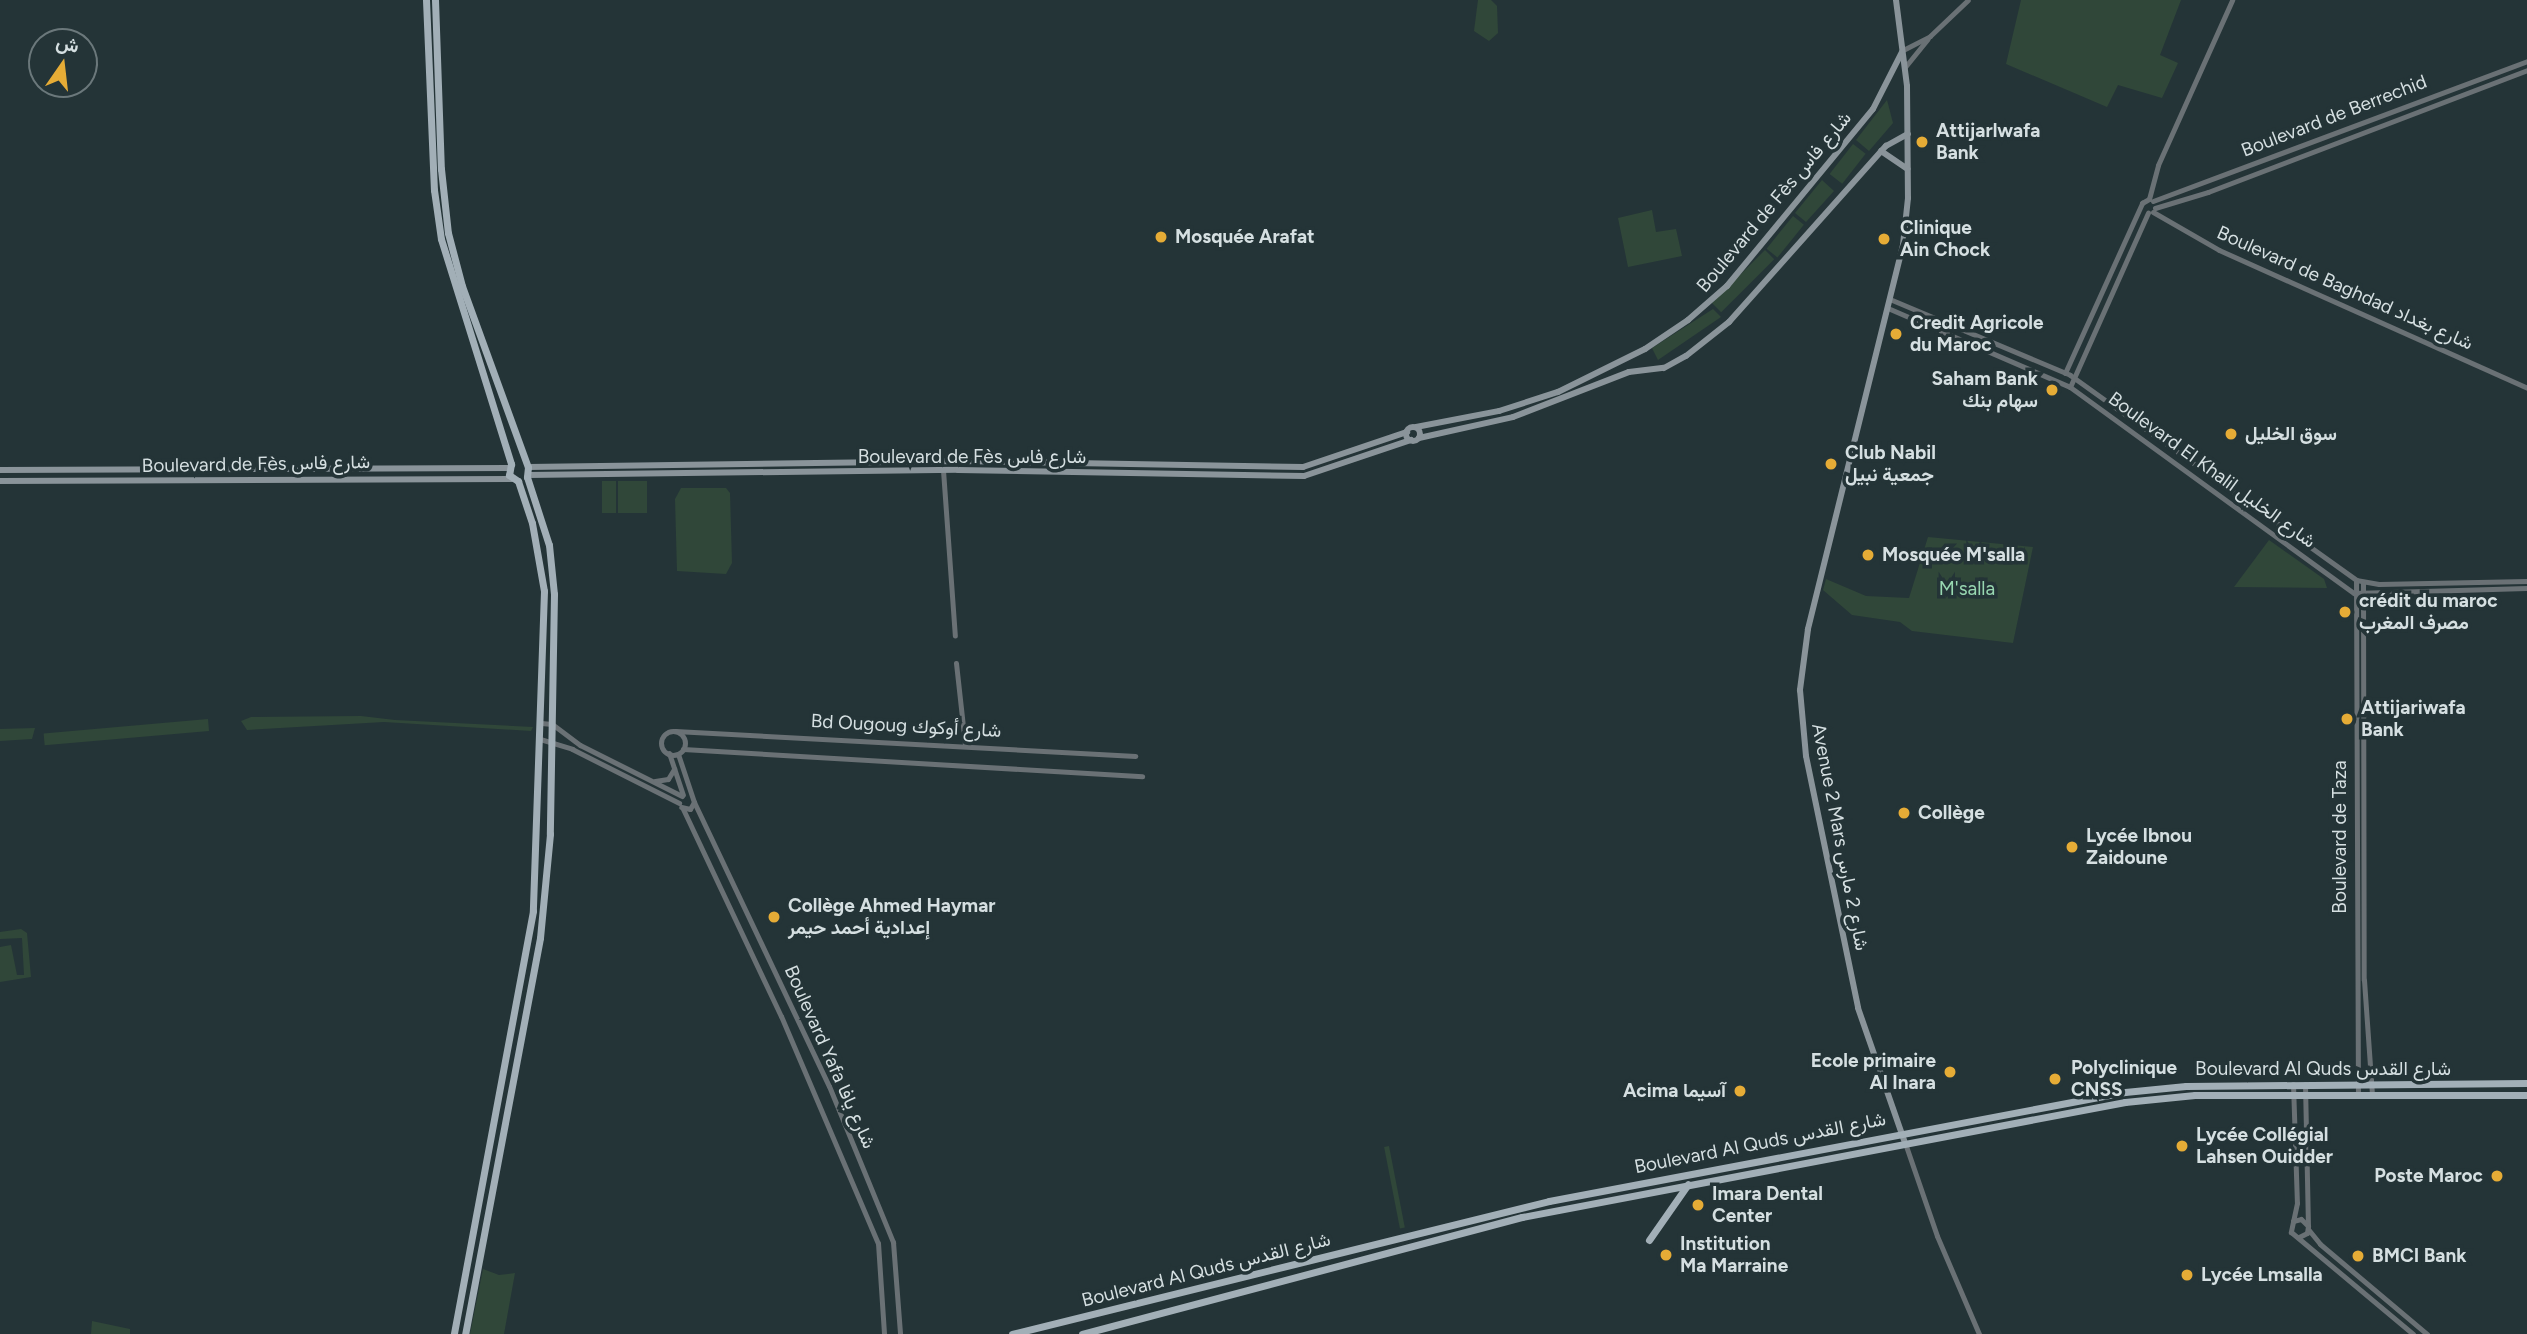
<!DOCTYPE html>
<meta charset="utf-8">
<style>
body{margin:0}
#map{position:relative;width:2527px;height:1334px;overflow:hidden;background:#243437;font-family:Figtree,Vazirmatn,sans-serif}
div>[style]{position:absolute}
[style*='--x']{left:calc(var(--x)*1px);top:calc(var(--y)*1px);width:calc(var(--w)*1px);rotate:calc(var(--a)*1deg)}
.green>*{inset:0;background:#304739;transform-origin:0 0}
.tertiary>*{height:5px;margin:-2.5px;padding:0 2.5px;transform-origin:2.5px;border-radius:2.5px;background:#6a7175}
.tertiary>.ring{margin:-2.5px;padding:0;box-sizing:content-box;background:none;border:5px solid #6a7175;border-radius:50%}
.secondary>*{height:6px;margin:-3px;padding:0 3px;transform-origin:3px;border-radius:3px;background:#8a949a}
.secondary>.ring{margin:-3px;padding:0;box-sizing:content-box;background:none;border:6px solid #8a949a;border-radius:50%}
.primary>*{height:7px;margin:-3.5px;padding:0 3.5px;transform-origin:3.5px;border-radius:3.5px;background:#a2afb7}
.dots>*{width:19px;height:19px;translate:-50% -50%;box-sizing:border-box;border:4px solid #243437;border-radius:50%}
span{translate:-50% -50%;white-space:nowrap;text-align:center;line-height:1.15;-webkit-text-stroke:7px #243437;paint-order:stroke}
.street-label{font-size:19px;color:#d5dfe1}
.poi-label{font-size:19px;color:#d5dfe1;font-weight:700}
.left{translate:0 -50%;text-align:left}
.right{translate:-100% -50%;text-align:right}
.park-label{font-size:19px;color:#98d7b1}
.north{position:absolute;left:28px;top:28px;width:70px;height:70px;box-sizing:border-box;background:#243437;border:2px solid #6b787b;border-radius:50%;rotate:14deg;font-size:19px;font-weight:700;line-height:28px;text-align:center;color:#d5dfe1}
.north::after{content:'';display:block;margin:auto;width:24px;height:32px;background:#e6ac36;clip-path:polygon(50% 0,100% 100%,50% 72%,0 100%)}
</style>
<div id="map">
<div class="green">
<div style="clip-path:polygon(1478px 0,1491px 0,1497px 6px,1498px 33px,1489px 41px,1474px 31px)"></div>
<div style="clip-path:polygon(2021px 0,2181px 0,2160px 55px,2178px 63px,2162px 98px,2118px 85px,2107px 107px,2006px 64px)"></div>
<div style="clip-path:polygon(1887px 100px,1893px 123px,1869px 151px,1856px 140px)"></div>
<div style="left:1853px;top:144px;width:16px;height:38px;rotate:38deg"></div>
<div style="clip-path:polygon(1822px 180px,1834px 191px,1806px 222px,1795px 213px)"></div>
<div style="clip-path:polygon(1652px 210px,1656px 232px,1676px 229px,1682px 256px,1628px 267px,1618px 218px)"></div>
<div style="left:1793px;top:216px;width:14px;height:42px;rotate:39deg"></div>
<div style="left:1765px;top:250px;width:13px;height:75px;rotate:45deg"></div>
<div style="clip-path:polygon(1713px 309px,1721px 317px,1658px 360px,1652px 348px)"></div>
<div style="left:602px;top:481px;width:14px;height:32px"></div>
<div style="left:618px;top:481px;width:29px;height:32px"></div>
<div style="clip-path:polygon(681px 488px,726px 488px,730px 493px,732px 563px,726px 574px,677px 571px,675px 499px)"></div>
<div style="clip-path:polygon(1928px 537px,2033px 547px,2013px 643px,1912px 631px,1900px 622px,1852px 615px,1823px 590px,1826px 579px,1866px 596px,1909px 598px)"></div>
<div style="clip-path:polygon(2269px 540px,2324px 579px,2327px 588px,2234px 587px)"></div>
<div style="clip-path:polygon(361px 716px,395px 720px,533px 727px,531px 731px,384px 722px,247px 730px,241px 721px,251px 717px)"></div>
<div style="left:208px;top:719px;width:12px;height:165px;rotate:85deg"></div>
<div style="clip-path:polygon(35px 728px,32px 739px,0 741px,0 729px)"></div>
<div style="clip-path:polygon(21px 929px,27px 933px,31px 977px,0 982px,0 947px,11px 945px,17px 975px,24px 975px,22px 938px,0 939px,0 932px)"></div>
<div style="left:1389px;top:1146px;width:83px;height:5px;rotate:79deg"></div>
<div style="clip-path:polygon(483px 1269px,499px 1275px,515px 1273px,504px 1334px,470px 1334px)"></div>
<div style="clip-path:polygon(92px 1321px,130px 1329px,130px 1334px,91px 1334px)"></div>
</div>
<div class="tertiary">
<div style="--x:1903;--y:50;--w:30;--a:-27"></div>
<div style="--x:1930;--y:36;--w:52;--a:-43.5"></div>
<div style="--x:1905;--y:67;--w:36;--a:-51"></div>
<div style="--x:2149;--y:199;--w:35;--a:-75"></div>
<div style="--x:2158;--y:165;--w:181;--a:-65.8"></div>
<div style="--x:2153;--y:201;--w:399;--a:-20.5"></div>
<div style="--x:2155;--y:208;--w:55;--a:-16.8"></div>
<div style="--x:2208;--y:192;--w:342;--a:-20.9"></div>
<div style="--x:2153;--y:212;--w:76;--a:29.9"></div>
<div style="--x:2219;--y:250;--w:338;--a:24.1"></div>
<div style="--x:1892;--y:300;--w:193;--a:22.8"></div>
<div style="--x:2070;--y:375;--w:352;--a:35.6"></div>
<div style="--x:2356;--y:580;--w:23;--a:10"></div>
<div style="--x:2379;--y:584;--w:148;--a:-1.2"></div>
<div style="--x:1890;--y:309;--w:196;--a:23.4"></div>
<div style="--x:2070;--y:387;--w:351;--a:36"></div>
<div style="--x:2354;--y:593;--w:173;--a:-1.7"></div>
<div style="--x:2065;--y:373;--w:187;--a:-65.6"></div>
<div style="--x:2142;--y:203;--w:8;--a:-30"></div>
<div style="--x:2070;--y:387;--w:191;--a:-65.9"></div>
<div style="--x:943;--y:470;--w:166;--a:85.9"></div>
<div style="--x:2356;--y:580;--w:515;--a:89.78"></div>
<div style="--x:2363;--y:582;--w:398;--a:89.9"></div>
<div style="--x:2364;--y:980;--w:115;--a:86"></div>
<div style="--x:956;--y:663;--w:82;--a:83.7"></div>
<div style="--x:541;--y:723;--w:11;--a:5"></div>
<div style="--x:552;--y:724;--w:35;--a:37"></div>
<div style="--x:580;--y:745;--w:114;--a:26.6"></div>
<div style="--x:675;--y:731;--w:461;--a:3.1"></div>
<div class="ring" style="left:661px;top:731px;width:19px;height:19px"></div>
<div style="--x:540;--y:739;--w:34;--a:17"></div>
<div style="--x:572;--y:749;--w:120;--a:26.8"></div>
<div style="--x:683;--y:749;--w:460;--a:3.4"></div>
<div style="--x:669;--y:753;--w:44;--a:71.6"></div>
<div style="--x:678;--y:754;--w:51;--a:71.6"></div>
<div style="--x:694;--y:802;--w:8;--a:120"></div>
<div style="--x:690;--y:809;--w:9;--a:-167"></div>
<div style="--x:655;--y:781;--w:13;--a:-9"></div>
<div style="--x:668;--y:779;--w:12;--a:-59"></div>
<div style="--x:694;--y:802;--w:314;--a:64.6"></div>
<div style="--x:829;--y:1086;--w:169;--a:67.7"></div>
<div style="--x:893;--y:1242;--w:92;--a:85.6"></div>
<div style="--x:683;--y:809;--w:229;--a:64.7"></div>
<div style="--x:781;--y:1016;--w:247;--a:66.9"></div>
<div style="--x:878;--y:1243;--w:91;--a:86.2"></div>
<div style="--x:2293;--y:1084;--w:119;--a:88.1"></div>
<div style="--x:2297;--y:1203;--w:30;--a:102"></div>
<div style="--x:2291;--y:1232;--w:159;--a:39.9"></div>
<div style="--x:2305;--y:1084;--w:142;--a:88.8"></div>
<div style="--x:1905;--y:1143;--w:98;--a:71"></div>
<div style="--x:1937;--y:1236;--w:107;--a:66.8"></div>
<div style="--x:2293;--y:1221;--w:8;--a:-14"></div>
<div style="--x:2301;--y:1219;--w:10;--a:45"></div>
<div style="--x:2308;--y:1226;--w:7;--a:98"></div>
<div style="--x:2307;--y:1233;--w:9;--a:153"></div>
<div style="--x:2308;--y:1229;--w:19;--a:51"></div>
<div style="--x:2320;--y:1244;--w:140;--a:40.1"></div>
</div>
<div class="secondary">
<div style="--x:1896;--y:0;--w:87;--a:82.7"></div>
<div style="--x:1907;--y:86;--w:112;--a:89.5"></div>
<div style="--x:1908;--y:198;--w:47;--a:96.1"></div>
<div style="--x:1903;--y:245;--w:396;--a:103.9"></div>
<div style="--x:1808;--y:629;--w:62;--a:97.5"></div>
<div style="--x:1800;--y:690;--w:66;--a:84.8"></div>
<div style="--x:1806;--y:756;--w:257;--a:78.3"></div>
<div style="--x:1858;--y:1008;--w:143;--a:70.8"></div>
<div style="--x:1881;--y:151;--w:32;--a:34"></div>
<div style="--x:1416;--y:427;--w:85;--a:-10.9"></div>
<div style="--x:1499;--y:411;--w:62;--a:-17.9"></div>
<div style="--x:1558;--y:392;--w:97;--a:-26.3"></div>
<div style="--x:1645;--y:349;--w:52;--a:-34"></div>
<div style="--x:1688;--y:320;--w:52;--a:-41.1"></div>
<div style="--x:1727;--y:286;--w:229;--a:-50.5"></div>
<div style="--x:1873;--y:109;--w:64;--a:-63"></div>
<div class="ring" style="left:1406px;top:427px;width:8px;height:8px"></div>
<div style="--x:1419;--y:438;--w:96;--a:-12.6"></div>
<div style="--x:1513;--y:417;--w:124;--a:-21.2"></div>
<div style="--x:1629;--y:372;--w:35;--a:-7"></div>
<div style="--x:1664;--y:368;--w:25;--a:-29"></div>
<div style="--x:1686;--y:356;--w:55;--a:-38.3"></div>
<div style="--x:1729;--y:322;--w:236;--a:-48.3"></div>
<div style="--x:1886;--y:146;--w:25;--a:-29"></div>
<div style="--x:528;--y:467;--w:432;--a:-0.8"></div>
<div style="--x:960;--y:461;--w:343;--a:1"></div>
<div style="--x:1303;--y:467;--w:110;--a:-18.6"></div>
<div style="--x:0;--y:470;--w:508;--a:-0.23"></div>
<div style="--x:528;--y:475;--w:430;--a:-0.7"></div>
<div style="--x:958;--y:470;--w:346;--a:1"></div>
<div style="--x:1304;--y:476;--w:113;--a:-18.6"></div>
<div style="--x:0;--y:481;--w:512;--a:-0.22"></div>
</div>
<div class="primary">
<div style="--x:426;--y:0;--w:190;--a:87.6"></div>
<div style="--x:434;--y:190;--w:49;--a:81.9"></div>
<div style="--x:441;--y:239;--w:236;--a:72.7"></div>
<div style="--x:511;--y:464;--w:11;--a:100"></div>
<div style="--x:509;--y:475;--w:11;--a:34"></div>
<div style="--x:518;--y:481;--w:44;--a:71.6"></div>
<div style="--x:532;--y:523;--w:69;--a:80"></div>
<div style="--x:544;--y:591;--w:320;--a:92"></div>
<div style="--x:533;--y:911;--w:430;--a:100.6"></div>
<div style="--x:435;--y:0;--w:169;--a:88"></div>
<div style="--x:441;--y:169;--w:64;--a:83.8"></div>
<div style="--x:448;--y:233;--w:55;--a:75.2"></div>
<div style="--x:462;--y:286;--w:193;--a:70"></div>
<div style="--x:528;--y:467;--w:10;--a:96"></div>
<div style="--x:527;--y:477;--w:71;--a:72.1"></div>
<div style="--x:549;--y:545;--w:49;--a:84.2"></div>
<div style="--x:554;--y:594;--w:240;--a:91"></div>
<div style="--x:550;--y:834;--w:104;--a:95.5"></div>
<div style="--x:540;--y:938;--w:403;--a:100.7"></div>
<div style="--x:1649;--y:1240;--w:68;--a:-55.1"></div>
<div style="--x:1012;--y:1334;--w:553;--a:-13.91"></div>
<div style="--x:1549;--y:1201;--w:586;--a:-10.72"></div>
<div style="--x:2125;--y:1092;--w:61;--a:-5.6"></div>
<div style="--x:2186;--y:1086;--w:341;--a:-0.5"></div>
<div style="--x:1082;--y:1334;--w:455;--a:-14.9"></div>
<div style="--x:1522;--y:1217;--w:614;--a:-10.8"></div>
<div style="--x:2125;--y:1102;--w:70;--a:-5.7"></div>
<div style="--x:2195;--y:1095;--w:332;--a:0"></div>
</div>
<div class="dots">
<div style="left:1922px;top:142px;background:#e6ac36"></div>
<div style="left:1161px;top:237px;background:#e6ac36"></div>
<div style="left:1884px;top:239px;background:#e6ac36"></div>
<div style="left:1896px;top:334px;background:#e6ac36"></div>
<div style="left:2052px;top:390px;background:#e6ac36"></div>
<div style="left:2231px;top:434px;background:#e6ac36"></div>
<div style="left:1831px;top:464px;background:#e6ac36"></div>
<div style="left:1868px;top:555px;background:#e6ac36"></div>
<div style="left:2345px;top:612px;background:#e6ac36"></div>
<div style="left:2347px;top:719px;background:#e6ac36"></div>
<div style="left:1904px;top:813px;background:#e6ac36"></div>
<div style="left:2072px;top:847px;background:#e6ac36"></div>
<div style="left:774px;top:917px;background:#e6ac36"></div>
<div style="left:1950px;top:1072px;background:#e6ac36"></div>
<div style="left:2055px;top:1079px;background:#e6ac36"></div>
<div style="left:1740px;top:1091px;background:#e6ac36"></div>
<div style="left:2182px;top:1146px;background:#e6ac36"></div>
<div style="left:2497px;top:1176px;background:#e6ac36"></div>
<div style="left:1698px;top:1205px;background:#e6ac36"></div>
<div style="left:1666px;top:1255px;background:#e6ac36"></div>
<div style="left:2358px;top:1256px;background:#e6ac36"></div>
<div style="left:2187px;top:1275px;background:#e6ac36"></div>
</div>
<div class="street-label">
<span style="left:2334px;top:116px;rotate:-21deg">Boulevard de Berrechid</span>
<span style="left:1774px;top:202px;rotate:-50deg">Boulevard de Fès شارع فاس</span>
<span style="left:2345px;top:288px;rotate:24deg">Boulevard de Baghdad شارع بغداد</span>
<span style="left:972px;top:457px">Boulevard de Fès شارع فاس</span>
<span style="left:256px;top:464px;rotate:-1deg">Boulevard de Fès شارع فاس</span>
<span style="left:2212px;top:470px;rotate:36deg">Boulevard El Khalil شارع الخليل</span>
<span style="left:906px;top:726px;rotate:3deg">Bd Ougoug شارع أوكوك</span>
<span style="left:1840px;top:837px;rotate:79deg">Avenue 2 Mars شارع 2 مارس</span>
<span style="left:2340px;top:837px;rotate:-90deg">Boulevard de Taza</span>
<span style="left:830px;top:1057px;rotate:66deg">Boulevard Yafa شارع يافا</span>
<span style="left:2323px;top:1069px">Boulevard Al Quds شارع القدس</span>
<span style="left:1760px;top:1143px;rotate:-11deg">Boulevard Al Quds شارع القدس</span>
<span style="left:1206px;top:1270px;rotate:-14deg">Boulevard Al Quds شارع القدس</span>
</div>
<div class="poi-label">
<span class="left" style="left:1936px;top:142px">Attijarlwafa<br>Bank</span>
<span class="left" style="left:1900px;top:239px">Clinique<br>Ain Chock</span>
<span class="left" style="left:1175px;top:237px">Mosquée Arafat</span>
<span class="left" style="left:1910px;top:334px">Credit Agricole<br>du Maroc</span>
<span class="right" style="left:2038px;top:390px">Saham Bank<br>سهام بنك</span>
<span class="left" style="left:2245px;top:434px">سوق الخليل</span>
<span class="left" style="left:1845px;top:464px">Club Nabil<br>جمعية نبيل</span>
<span class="left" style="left:1882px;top:555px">Mosquée M'salla</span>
<span class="left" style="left:2359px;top:612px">crédit du maroc<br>مصرف المغرب</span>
<span class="left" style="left:2361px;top:719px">Attijariwafa<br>Bank</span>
<span class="left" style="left:1918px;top:813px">Collège</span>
<span class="left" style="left:2086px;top:847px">Lycée Ibnou<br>Zaidoune</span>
<span class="left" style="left:788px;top:917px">Collège Ahmed Haymar<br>إعدادية أحمد حيمر</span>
<span class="right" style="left:1936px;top:1072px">Ecole primaire<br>Al Inara</span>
<span class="left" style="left:2071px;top:1079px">Polyclinique<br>CNSS</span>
<span class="right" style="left:1726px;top:1091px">Acima آسيما</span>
<span class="left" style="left:2196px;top:1146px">Lycée Collégial<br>Lahsen Ouidder</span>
<span class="right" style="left:2483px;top:1176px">Poste Maroc</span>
<span class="left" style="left:1712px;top:1205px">Imara Dental<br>Center</span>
<span class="left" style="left:1680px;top:1255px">Institution<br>Ma Marraine</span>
<span class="left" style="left:2372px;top:1256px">BMCI Bank</span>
<span class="left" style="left:2201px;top:1275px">Lycée Lmsalla</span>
</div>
<div class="park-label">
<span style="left:1967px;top:589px">M'salla</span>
</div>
<div class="north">ش</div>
</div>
